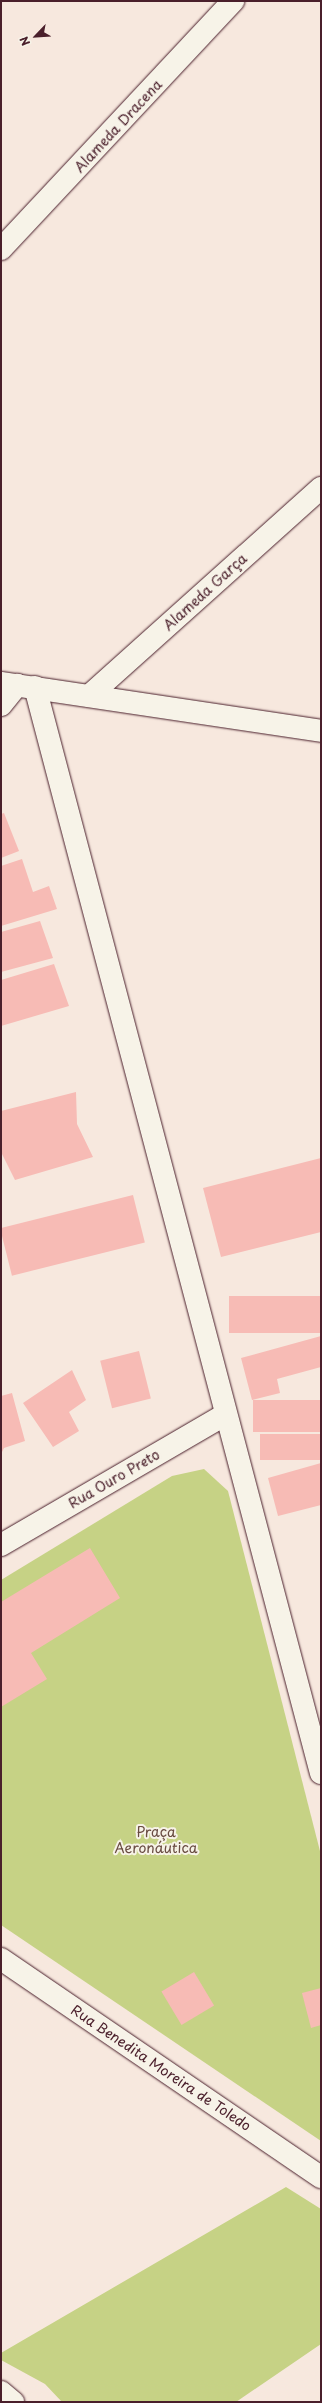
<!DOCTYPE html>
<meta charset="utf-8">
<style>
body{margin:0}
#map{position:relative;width:322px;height:2403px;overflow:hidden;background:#f7e8de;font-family:"Playpen Sans",sans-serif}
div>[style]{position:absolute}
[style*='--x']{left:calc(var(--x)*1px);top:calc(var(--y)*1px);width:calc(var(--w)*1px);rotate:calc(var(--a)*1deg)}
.green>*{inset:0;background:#c6d285}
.building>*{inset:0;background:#f7bbb5;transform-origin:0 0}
.roads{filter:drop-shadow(0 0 1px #4a1f2b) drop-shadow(0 0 1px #4a1f2b)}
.minor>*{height:22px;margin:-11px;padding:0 11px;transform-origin:11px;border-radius:11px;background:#f7f3e8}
.secondary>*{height:22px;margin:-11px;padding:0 11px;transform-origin:11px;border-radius:11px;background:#f7f3e8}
span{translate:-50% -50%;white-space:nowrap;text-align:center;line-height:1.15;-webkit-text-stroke:4px #f7f3e8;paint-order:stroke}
.street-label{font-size:14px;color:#4a1f2b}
.park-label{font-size:14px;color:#694c42}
.frame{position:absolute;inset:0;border:2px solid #4a1f2b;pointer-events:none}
.north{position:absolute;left:16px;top:16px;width:40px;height:40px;-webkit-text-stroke:3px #f7f3e8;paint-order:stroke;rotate:245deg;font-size:11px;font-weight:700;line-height:16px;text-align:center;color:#4a1f2b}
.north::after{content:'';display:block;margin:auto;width:14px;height:18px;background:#4a1f2b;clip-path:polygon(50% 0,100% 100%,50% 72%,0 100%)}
</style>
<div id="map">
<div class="green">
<div style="clip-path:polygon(204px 1469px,228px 1491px,321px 1855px,321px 2141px,1px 1925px,1px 1580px,172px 1476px)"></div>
<div style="clip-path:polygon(286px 2187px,321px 2209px,321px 2344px,236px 2402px,62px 2402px,45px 2384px,1px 2360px,1px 2353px)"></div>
</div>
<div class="building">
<div style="clip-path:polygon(4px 813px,19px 851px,1px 858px,1px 814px)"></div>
<div style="clip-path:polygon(22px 859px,33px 892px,49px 886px,57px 909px,1px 926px,1px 866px)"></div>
<div style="clip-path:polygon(40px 921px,53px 958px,1px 972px,1px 932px)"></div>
<div style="clip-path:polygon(54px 964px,69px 1006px,1px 1026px,1px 980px)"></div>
<div style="clip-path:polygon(76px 1092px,77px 1124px,93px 1157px,15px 1180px,1px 1152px,1px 1111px)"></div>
<div style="clip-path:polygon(321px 1158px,321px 1232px,221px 1257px,203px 1188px)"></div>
<div style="left:133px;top:1195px;width:49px;height:137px;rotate:76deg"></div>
<div style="left:321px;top:1296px;width:37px;height:92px;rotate:90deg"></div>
<div style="clip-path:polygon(321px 1336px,321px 1367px,277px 1379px,280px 1393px,252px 1400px,241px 1358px)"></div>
<div style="left:139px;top:1351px;width:49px;height:40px;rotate:76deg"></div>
<div style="clip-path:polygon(72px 1370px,86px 1400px,69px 1412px,79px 1431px,53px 1447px,23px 1403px)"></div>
<div style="clip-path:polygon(12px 1393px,25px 1441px,4px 1448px,1px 1454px,1px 1396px)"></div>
<div style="left:321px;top:1400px;width:32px;height:68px;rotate:90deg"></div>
<div style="left:321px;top:1434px;width:26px;height:61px;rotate:90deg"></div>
<div style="clip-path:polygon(321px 1463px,321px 1505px,278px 1516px,268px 1478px)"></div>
<div style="clip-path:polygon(90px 1548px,120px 1598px,31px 1653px,47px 1679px,1px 1707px,1px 1602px)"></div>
<div style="left:194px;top:1972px;width:39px;height:38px;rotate:59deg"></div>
<div style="clip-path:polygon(321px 1988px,321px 2025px,311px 2028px,302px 1993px)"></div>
</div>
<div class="roads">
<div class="minor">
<div style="--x:1;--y:249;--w:340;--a:-46.9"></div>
<div style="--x:35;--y:687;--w:1123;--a:75.25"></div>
<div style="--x:89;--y:696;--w:312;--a:-41.9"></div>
<div style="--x:1;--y:705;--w:26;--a:-51"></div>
<div style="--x:1;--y:1545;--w:260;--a:-30.2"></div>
<div style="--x:1;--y:1959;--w:387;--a:34.3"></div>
<div style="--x:1;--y:2392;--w:16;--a:40"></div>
</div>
<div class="secondary">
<div style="--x:1;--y:683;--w:324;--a:8.5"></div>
</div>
</div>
<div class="street-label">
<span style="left:118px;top:126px;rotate:-47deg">Alameda Dracena</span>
<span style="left:205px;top:592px;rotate:-42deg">Alameda Garça</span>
<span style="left:114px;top:1479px;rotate:-30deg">Rua Ouro Preto</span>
<span style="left:161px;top:2068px;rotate:34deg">Rua Benedita Moreira de Toledo</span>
</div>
<div class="park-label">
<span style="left:156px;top:1840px">Praça<br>Aeronáutica</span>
</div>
<div class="frame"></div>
<div class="north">N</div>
</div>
